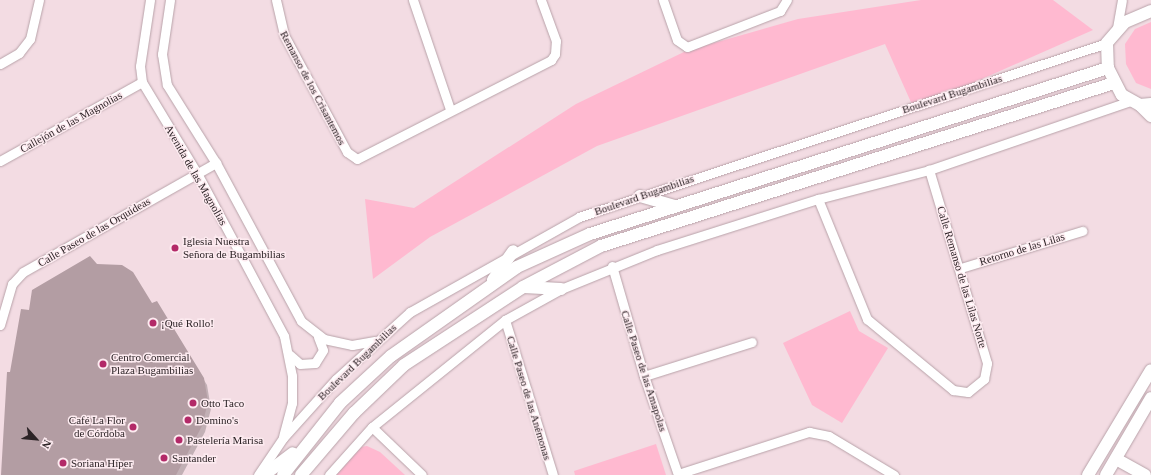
<!DOCTYPE html>
<meta charset="utf-8">
<style>
body{margin:0}
#map{position:relative;width:1151px;height:475px;overflow:hidden;background:#f3dce3;font-family:Georgia,serif}
div>[style]{position:absolute}
[style*='--x']{left:calc(var(--x)*1px);top:calc(var(--y)*1px);width:calc(var(--w)*1px);rotate:calc(var(--a)*1deg)}
.green>*{inset:0;background:#ffb9d0}
.shadow>*{inset:0;background:#0003}
.building>*{inset:0;background:#b39da3}
.roads{filter:drop-shadow(0 0 1px #b8a2a9) drop-shadow(0 0 1px #b8a2a9)}
.minor>*{height:9px;margin:-4.5px;padding:0 4.5px;transform-origin:4.5px;border-radius:4.5px;background:#fff}
.tertiary>*{height:12px;margin:-6px;padding:0 6px;transform-origin:6px;border-radius:6px;background:#fff}
.dots>*{width:11px;height:11px;translate:-50% -50%;box-sizing:border-box;border:2px solid #fdebf0;border-radius:50%}
span{translate:-50% -50%;white-space:nowrap;text-align:center;line-height:1.15;-webkit-text-stroke:3px #fdebf0;paint-order:stroke}
.street-label{font-size:11px;color:#2c2326}
.poi-label{font-size:11px;color:#2c2326}
.left{translate:0 -50%;text-align:left}
.right{translate:-100% -50%;text-align:right}
.north{position:absolute;left:16px;top:419px;width:40px;height:40px;-webkit-text-stroke:3px #fdebf0;paint-order:stroke;rotate:117deg;font-size:11px;font-weight:700;line-height:16px;text-align:center;color:#2c2326}
.north::after{content:'';display:block;margin:auto;width:14px;height:18px;background:#2c2326;clip-path:polygon(50% 0,100% 100%,50% 72%,0 100%)}
</style>
<div id="map">
<div class="green">
<div style="clip-path:polygon(921px 0,1053px 0,1093px 30px,914px 109px,885px 44px,597px 146px,430px 237px,373px 279px,365px 199px,414px 208px,576px 104px,686px 51px,798px 19px)"></div>
<div style="clip-path:polygon(1151px 22px,1151px 89px,1136px 83px,1126px 64px,1125px 44px,1135px 29px)"></div>
<div style="clip-path:polygon(850px 311px,859px 331px,888px 348px,842px 423px,812px 405px,783px 343px)"></div>
<div style="clip-path:polygon(656px 444px,666px 475px,575px 475px,574px 471px)"></div>
<div style="clip-path:polygon(367px 446px,380px 452px,405px 475px,336px 475px,361px 447px)"></div>
</div>
<div class="shadow">
<div style="clip-path:polygon(96px 265px,151px 304px,156px 302px,207px 385px,211px 409px,205px 432px,182px 475px,2px 475px,11px 373px,30px 311px)"></div>
</div>
<div class="building">
<div style="clip-path:polygon(90px 256px,97px 264px,122px 265px,133px 272px,152px 303px,157px 301px,204px 378px,208px 402px,202px 426px,176px 475px,1px 475px,7px 372px,10px 372px,21px 309px,29px 310px,32px 290px)"></div>
</div>
<div class="roads">
<div class="minor">
<div style="--x:150;--y:0;--w:67;--a:98.6"></div>
<div style="--x:140;--y:66;--w:16;--a:83"></div>
<div style="--x:142;--y:82;--w:106;--a:58.9"></div>
<div style="--x:197;--y:173;--w:185;--a:61.9"></div>
<div style="--x:284;--y:336;--w:41;--a:78.7"></div>
<div style="--x:292;--y:376;--w:27;--a:90"></div>
<div style="--x:292;--y:403;--w:34;--a:105"></div>
<div style="--x:170;--y:0;--w:55;--a:98.4"></div>
<div style="--x:162;--y:54;--w:31;--a:81"></div>
<div style="--x:167;--y:85;--w:92;--a:57.9"></div>
<div style="--x:216;--y:163;--w:179;--a:61.7"></div>
<div style="--x:301;--y:321;--w:29;--a:38"></div>
<div style="--x:324;--y:339;--w:29;--a:12"></div>
<div style="--x:352;--y:345;--w:23;--a:-10"></div>
<div style="--x:276;--y:0;--w:36;--a:77"></div>
<div style="--x:284;--y:35;--w:133;--a:61.7"></div>
<div style="--x:347;--y:152;--w:12;--a:35"></div>
<div style="--x:357;--y:159;--w:218;--a:-27"></div>
<div style="--x:551;--y:60;--w:7;--a:-56"></div>
<div style="--x:555;--y:54;--w:13;--a:-86"></div>
<div style="--x:556;--y:41;--w:44;--a:-110.1"></div>
<div style="--x:413;--y:0;--w:115;--a:71.3"></div>
<div style="--x:663;--y:0;--w:42;--a:70.7"></div>
<div style="--x:677;--y:40;--w:12;--a:35"></div>
<div style="--x:687;--y:47;--w:100;--a:-21.2"></div>
<div style="--x:780;--y:11;--w:13;--a:-58"></div>
<div style="--x:1117;--y:28;--w:28;--a:-80"></div>
<div style="--x:0;--y:64;--w:22;--a:-30"></div>
<div style="--x:19;--y:53;--w:18;--a:-52"></div>
<div style="--x:30;--y:39;--w:40;--a:-77"></div>
<div style="--x:0;--y:161;--w:162;--a:-29.1"></div>
<div style="--x:818;--y:199;--w:130;--a:67.8"></div>
<div style="--x:867;--y:319;--w:112;--a:39.5"></div>
<div style="--x:953;--y:390;--w:15;--a:8"></div>
<div style="--x:968;--y:392;--w:21;--a:-39"></div>
<div style="--x:984;--y:379;--w:16;--a:-79"></div>
<div style="--x:987;--y:363;--w:202;--a:-106.7"></div>
<div style="--x:612;--y:266;--w:115;--a:73.8"></div>
<div style="--x:644;--y:376;--w:105;--a:71"></div>
<div style="--x:961;--y:268;--w:127;--a:-17"></div>
<div style="--x:505;--y:320;--w:162;--a:72.8"></div>
<div style="--x:0;--y:325;--w:43;--a:-73.7"></div>
<div style="--x:12;--y:284;--w:16;--a:-47"></div>
<div style="--x:23;--y:272;--w:222;--a:-29.5"></div>
<div style="--x:290;--y:355;--w:13;--a:42"></div>
<div style="--x:300;--y:364;--w:15;--a:-4"></div>
<div style="--x:315;--y:363;--w:15;--a:-58"></div>
<div style="--x:323;--y:350;--w:14;--a:-111"></div>
<div style="--x:644;--y:376;--w:113;--a:-17.5"></div>
<div style="--x:372;--y:427;--w:69;--a:43.8"></div>
<div style="--x:678;--y:474;--w:138;--a:-17.8"></div>
<div style="--x:809;--y:432;--w:20;--a:11"></div>
<div style="--x:829;--y:436;--w:76;--a:31"></div>
<div style="--x:258;--y:475;--w:45;--a:-56"></div>
<div style="--x:283;--y:438;--w:79;--a:-48.1"></div>
<div style="--x:336;--y:379;--w:100;--a:-42.2"></div>
<div style="--x:410;--y:312;--w:194;--a:-29.3"></div>
<div style="--x:579;--y:217;--w:556;--a:-18.24"></div>
<div style="--x:329;--y:475;--w:64;--a:-48.1"></div>
<div style="--x:372;--y:427;--w:171;--a:-38.8"></div>
<div style="--x:505;--y:320;--w:64;--a:-29"></div>
<div style="--x:561;--y:289;--w:104;--a:-22.1"></div>
<div style="--x:657;--y:250;--w:169;--a:-17.6"></div>
<div style="--x:818;--y:199;--w:115;--a:-14.6"></div>
<div style="--x:929;--y:170;--w:213;--a:-18.9"></div>
</div>
<div class="tertiary">
<div style="--x:1151;--y:11;--w:28;--a:157"></div>
<div style="--x:1125;--y:22;--w:28;--a:131"></div>
<div style="--x:1107;--y:43;--w:25;--a:88"></div>
<div style="--x:1108;--y:68;--w:30;--a:63"></div>
<div style="--x:1122;--y:95;--w:21;--a:29"></div>
<div style="--x:1140;--y:105;--w:11;--a:-5"></div>
<div style="--x:1140;--y:105;--w:16;--a:45"></div>
<div style="--x:640;--y:196;--w:37;--a:16"></div>
<div style="--x:493;--y:280;--w:35;--a:-55"></div>
<div style="--x:524;--y:287;--w:37;--a:3"></div>
<div style="--x:1116;--y:459;--w:33;--a:29"></div>
<div style="--x:264;--y:475;--w:36;--a:-37"></div>
<div style="--x:283;--y:475;--w:92;--a:-51.6"></div>
<div style="--x:340;--y:403;--w:69;--a:-42.7"></div>
<div style="--x:391;--y:356;--w:154;--a:-35.2"></div>
<div style="--x:517;--y:267;--w:80;--a:-24.3"></div>
<div style="--x:590;--y:234;--w:544;--a:-17.77"></div>
<div style="--x:301;--y:475;--w:82;--a:-49.5"></div>
<div style="--x:354;--y:413;--w:69;--a:-43.8"></div>
<div style="--x:404;--y:365;--w:142;--a:-33.2"></div>
<div style="--x:523;--y:287;--w:88;--a:-27.7"></div>
<div style="--x:601;--y:246;--w:538;--a:-17.63"></div>
<div style="--x:1088;--y:475;--w:122;--a:-59"></div>
<div style="--x:1106;--y:475;--w:89;--a:-59.7"></div>
</div>
</div>
<div class="dots">
<div style="left:175px;top:248px;background:#b32968"></div>
<div style="left:153px;top:323px;background:#b32968"></div>
<div style="left:103px;top:364px;background:#b32968"></div>
<div style="left:193px;top:403px;background:#b32968"></div>
<div style="left:188px;top:420px;background:#b32968"></div>
<div style="left:133px;top:427px;background:#b32968"></div>
<div style="left:179px;top:440px;background:#b32968"></div>
<div style="left:164px;top:458px;background:#b32968"></div>
<div style="left:63px;top:463px;background:#b32968"></div>
</div>
<div class="street-label">
<span style="left:313px;top:88px;rotate:62deg">Remanso de los Crisantemos</span>
<span style="left:952px;top:94px;rotate:-18deg">Boulevard Bugambilias</span>
<span style="left:71px;top:122px;rotate:-29deg">Callejón de las Magnolias</span>
<span style="left:196px;top:175px;rotate:60deg">Avenida de las Magnolias</span>
<span style="left:644px;top:195px;rotate:-19deg">Boulevard Bugambilias</span>
<span style="left:94px;top:232px;rotate:-30deg">Calle Paseo de las Orquideas</span>
<span style="left:1022px;top:249px;rotate:-17deg">Retorno de las Lilas</span>
<span style="left:962px;top:277px;rotate:73deg">Calle Remanso de las Lilas Norte</span>
<span style="left:357px;top:362px;rotate:-44deg">Boulevard Bugambilias</span>
<span style="left:644px;top:371px;rotate:72deg">Calle Paseo de las Amapolas</span>
<span style="left:529px;top:398px;rotate:73deg">Calle Paseo de las Anémonas</span>
</div>
<div class="poi-label">
<span class="left" style="left:183px;top:248px">Iglesia Nuestra<br>Señora de Bugambilias</span>
<span class="left" style="left:161px;top:323px">¡Qué Rollo!</span>
<span class="left" style="left:111px;top:364px">Centro Comercial<br>Plaza Bugambilias</span>
<span class="left" style="left:201px;top:403px">Otto Taco</span>
<span class="left" style="left:196px;top:420px">Domino's</span>
<span class="right" style="left:125px;top:427px">Café La Flor<br>de Córdoba</span>
<span class="left" style="left:187px;top:440px">Pastelería Marisa</span>
<span class="left" style="left:172px;top:458px">Santander</span>
<span class="left" style="left:71px;top:463px">Soriana Híper</span>
</div>
<div class="north">N</div>
</div>
